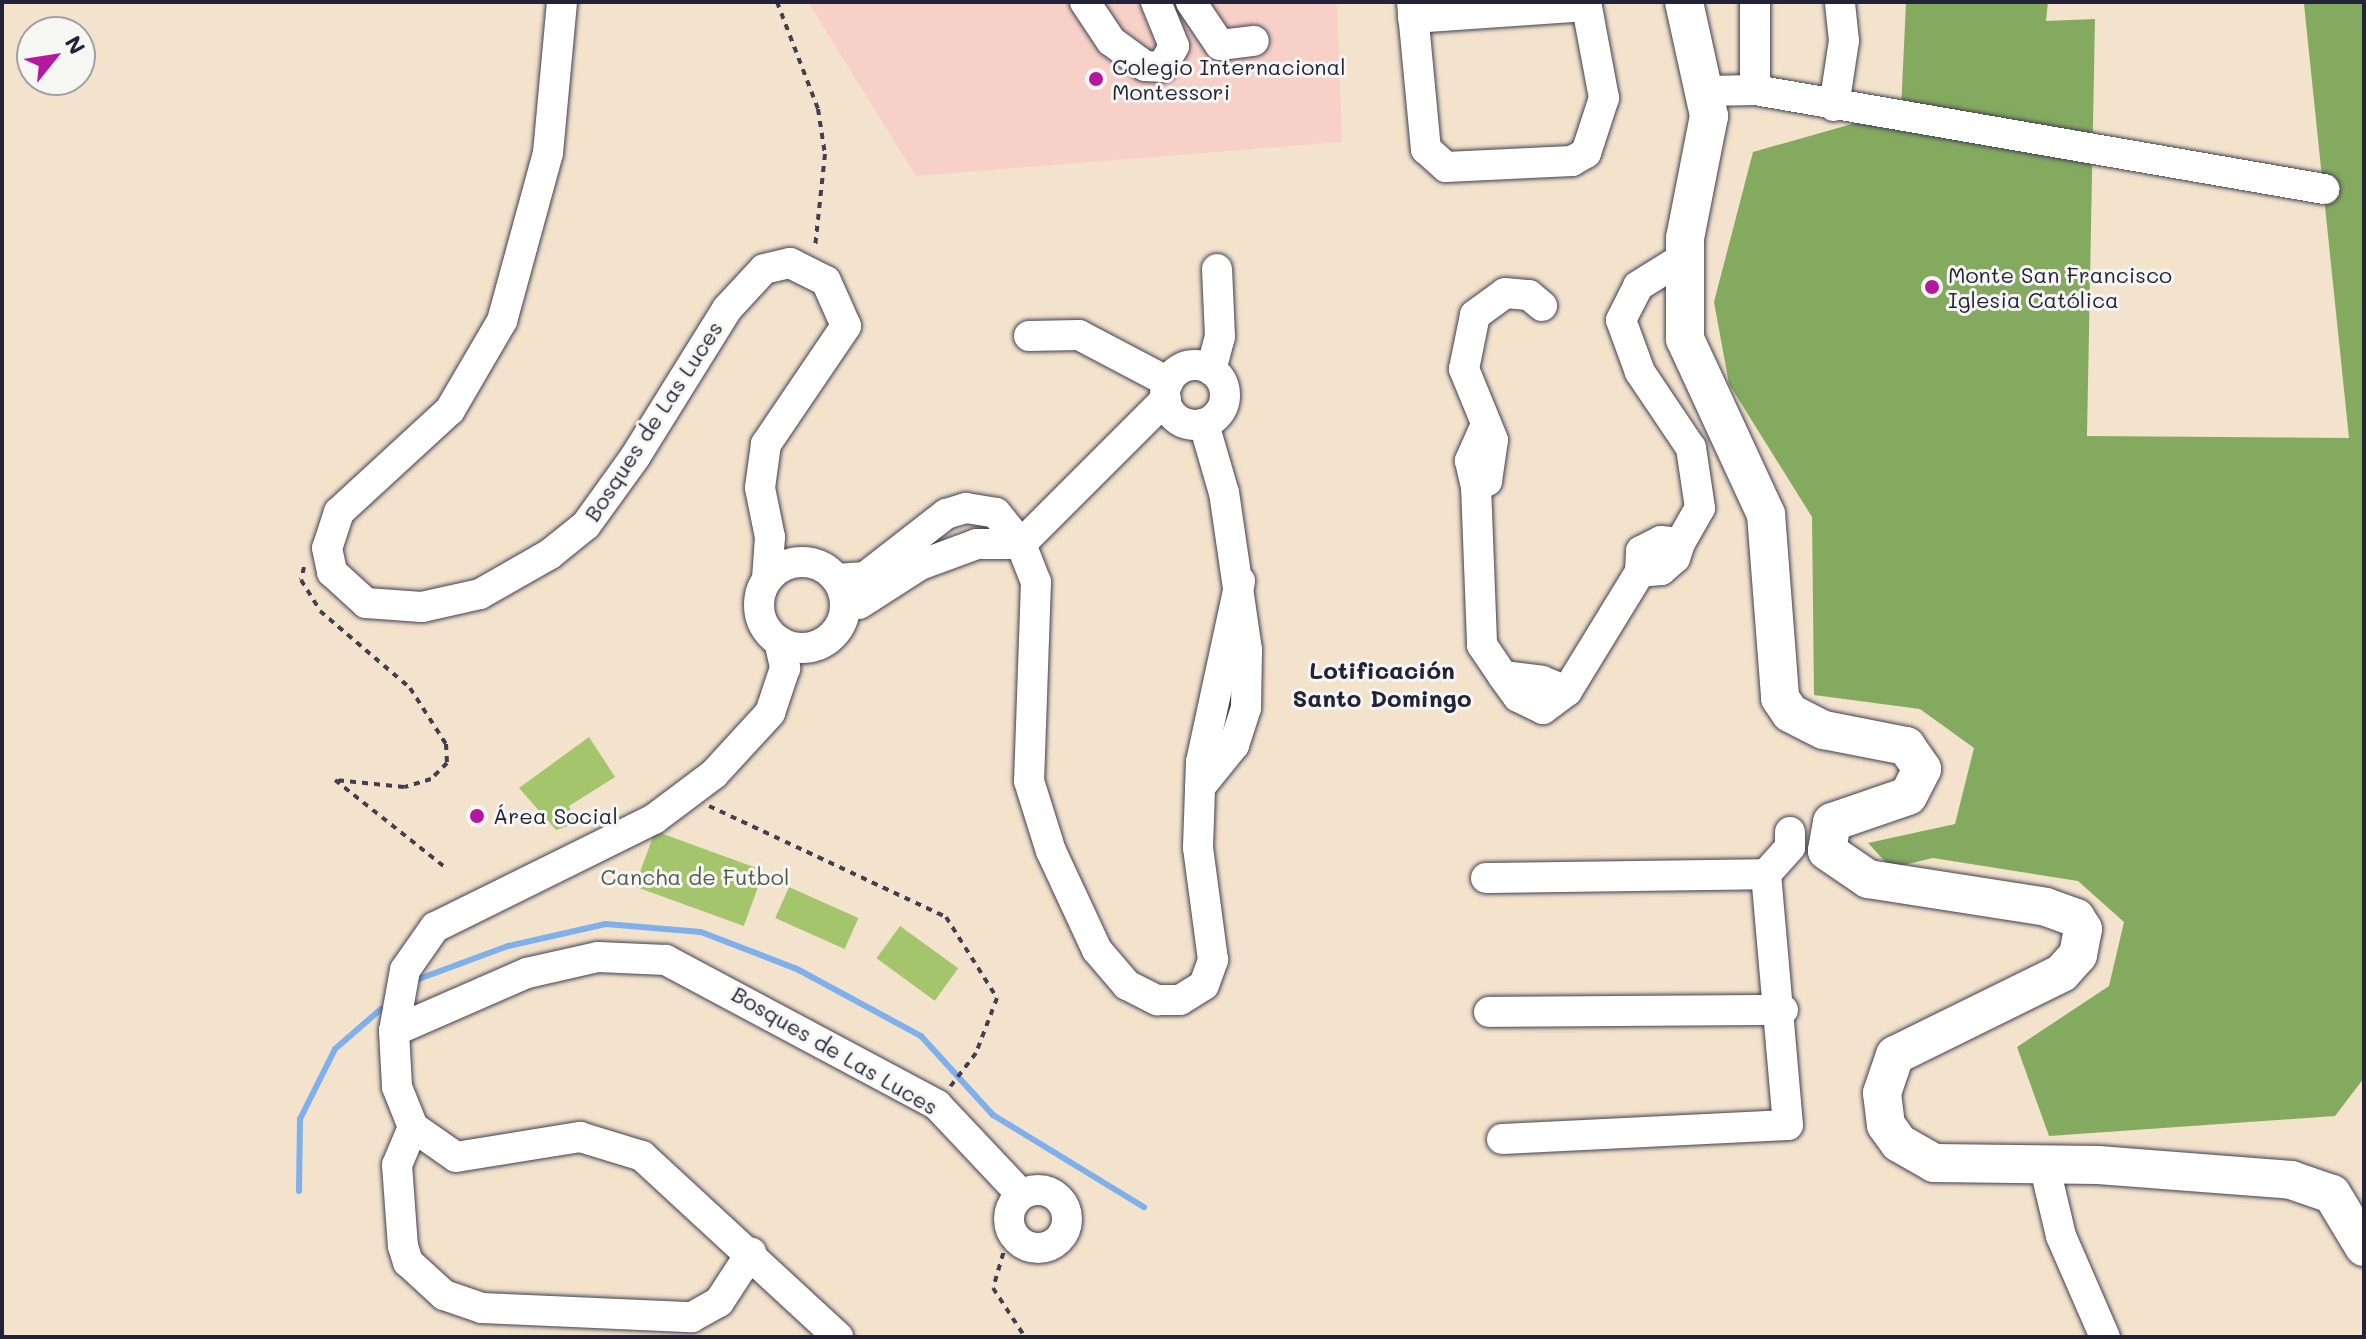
<!DOCTYPE html>
<meta charset="utf-8">
<style>
body{margin:0}
#map{position:relative;width:2366px;height:1339px;overflow:hidden;background:#f3e3cc;font-family:Mali,sans-serif}
div>[style]{position:absolute}
[style*='--x']{left:calc(var(--x)*1px);top:calc(var(--y)*1px);width:calc(var(--w)*1px);rotate:calc(var(--a)*1deg)}
.built>*{inset:0;background:#f7d1c8}
.green>*{inset:0;background:#a5c56d;transform-origin:0 0}
.forest>*{inset:0;background:#84aa60}
.stream>*{height:6px;margin:-3px;padding:0 3px;transform-origin:3px;border-radius:3px;background:#7fb0eb}
.path>*{height:4px;margin-top:-2px;transform-origin:0;background:repeating-linear-gradient(90deg,#413f51 0 6px,transparent 0 12px)}
.roads{filter:drop-shadow(0 0 2px #413f51) drop-shadow(0 0 2px #413f51)}
.minor>*{height:30px;margin:-15px;padding:0 15px;transform-origin:15px;border-radius:15px;background:#fff}
.minor>.ring{margin:-15px;padding:0;box-sizing:content-box;background:none;border:30px solid #fff;border-radius:50%}
.major>*{height:38px;margin:-19px;padding:0 19px;transform-origin:19px;border-radius:19px;background:#fff}
.dots>*{width:22px;height:22px;translate:-50% -50%;box-sizing:border-box;border:4px solid #f6f6f2;border-radius:50%}
span{translate:-50% -50%;white-space:nowrap;text-align:center;line-height:1.15;-webkit-text-stroke:6px #f6f6f2;paint-order:stroke}
.poi-label{font-size:22px;color:#22223b}
.left{translate:0 -50%;text-align:left}
.street-label{font-size:22px;color:#22223b}
.park-label{font-size:22px;color:#505b4c}
.neighbourhood-label{font-size:24px;color:#22223b;font-weight:700}
.frame{position:absolute;inset:0;border:4px solid #22223b;pointer-events:none}
.north{position:absolute;left:16px;top:16px;width:80px;height:80px;box-sizing:border-box;background:#f6f6f2;border:2px solid #a1a1a9;border-radius:50%;rotate:60deg;font-size:22px;font-weight:700;line-height:32px;text-align:center;color:#22223b}
.north::after{content:'';display:block;margin:auto;width:28px;height:36px;background:#b5179e;clip-path:polygon(50% 0,100% 100%,50% 72%,0 100%)}
</style>
<div id="map">
<div class="built">
<div style="clip-path:polygon(808px 2px,1337px 2px,1342px 142px,916px 176px)"></div>
</div>
<div class="green">
<div style="clip-path:polygon(589px 737px,615px 777px,569px 806px,576px 823px,556px 830px,519px 788px)"></div>
<div style="left:655px;top:831px;width:116px;height:59px;rotate:20deg"></div>
<div style="left:789px;top:887px;width:76px;height:34px;rotate:24deg"></div>
<div style="left:900px;top:926px;width:72px;height:40px;rotate:36deg"></div>
</div>
<div class="forest">
<div style="clip-path:polygon(1906px 2px,2048px 2px,2046px 21px,2095px 19px,2087px 436px,2349px 438px,2304px 4px,2364px 2px,2364px 1078px,2335px 1116px,2049px 1136px,2017px 1047px,2109px 986px,2124px 922px,2078px 881px,1933px 858px,1891px 868px,1868px 843px,1955px 824px,1974px 748px,1920px 709px,1814px 695px,1812px 517px,1729px 384px,1714px 302px,1753px 152px,1901px 110px)"></div>
</div>
<div class="stream">
<div style="--x:416;--y:980;--w:98;--a:-20.3"></div>
<div style="--x:508;--y:946;--w:100;--a:-12.7"></div>
<div style="--x:606;--y:924;--w:95;--a:4.8"></div>
<div style="--x:701;--y:932;--w:103;--a:21.1"></div>
<div style="--x:797;--y:969;--w:141;--a:28.4"></div>
<div style="--x:921;--y:1036;--w:107;--a:47.7"></div>
<div style="--x:993;--y:1115;--w:177;--a:31.4"></div>
<div style="--x:299;--y:1191;--w:72;--a:-89.2"></div>
<div style="--x:300;--y:1119;--w:78;--a:-63.4"></div>
<div style="--x:335;--y:1049;--w:61;--a:-41"></div>
</div>
<div class="path">
<div style="--x:777;--y:2;--w:115;--a:69"></div>
<div style="--x:818;--y:109;--w:46;--a:81.2"></div>
<div style="--x:825;--y:154;--w:94;--a:96.1"></div>
<div style="--x:304;--y:567;--w:13;--a:103"></div>
<div style="--x:301;--y:580;--w:36;--a:58"></div>
<div style="--x:320;--y:611;--w:118;--a:40.5"></div>
<div style="--x:410;--y:688;--w:67;--a:57.3"></div>
<div style="--x:446;--y:744;--w:19;--a:87"></div>
<div style="--x:447;--y:763;--w:23;--a:135"></div>
<div style="--x:431;--y:779;--w:28;--a:163"></div>
<div style="--x:404;--y:787;--w:69;--a:-174.2"></div>
<div style="--x:335;--y:780;--w:142;--a:38.4"></div>
<div style="--x:709;--y:806;--w:262;--a:25.1"></div>
<div style="--x:946;--y:917;--w:96;--a:57.8"></div>
<div style="--x:997;--y:998;--w:59;--a:110.9"></div>
<div style="--x:976;--y:1053;--w:43;--a:127.4"></div>
<div style="--x:1010;--y:1230;--w:60;--a:106.3"></div>
<div style="--x:993;--y:1288;--w:59;--a:56.9"></div>
</div>
<div class="roads">
<div class="minor">
<div style="--x:562;--y:2;--w:152;--a:95.3"></div>
<div style="--x:548;--y:153;--w:174;--a:105.3"></div>
<div style="--x:502;--y:321;--w:103;--a:120.3"></div>
<div style="--x:450;--y:410;--w:151;--a:137.4"></div>
<div style="--x:339;--y:512;--w:38;--a:108"></div>
<div style="--x:327;--y:548;--w:25;--a:78"></div>
<div style="--x:332;--y:572;--w:46;--a:42.4"></div>
<div style="--x:366;--y:603;--w:56;--a:4.1"></div>
<div style="--x:422;--y:607;--w:59;--a:-12.6"></div>
<div style="--x:480;--y:594;--w:81;--a:-29.7"></div>
<div style="--x:550;--y:554;--w:46;--a:-38.9"></div>
<div style="--x:586;--y:525;--w:84;--a:-54.2"></div>
<div style="--x:635;--y:457;--w:174;--a:-58.1"></div>
<div style="--x:727;--y:309;--w:54;--a:-47.2"></div>
<div style="--x:764;--y:269;--w:27;--a:-13"></div>
<div style="--x:790;--y:263;--w:40;--a:26.6"></div>
<div style="--x:826;--y:281;--w:49;--a:66"></div>
<div style="--x:846;--y:326;--w:143;--a:124.1"></div>
<div style="--x:766;--y:444;--w:44;--a:97.8"></div>
<div style="--x:760;--y:488;--w:50;--a:78.5"></div>
<div style="--x:770;--y:537;--w:42;--a:94.1"></div>
<div style="--x:1085;--y:2;--w:47;--a:56.3"></div>
<div style="--x:1111;--y:41;--w:42;--a:36.3"></div>
<div style="--x:1145;--y:66;--w:17;--a:3"></div>
<div style="--x:1162;--y:67;--w:24;--a:-60"></div>
<div style="--x:1174;--y:46;--w:48;--a:-112.2"></div>
<div style="--x:1191;--y:2;--w:52;--a:56"></div>
<div style="--x:1220;--y:45;--w:34;--a:-7"></div>
<div style="--x:1412;--y:2;--w:148;--a:84.6"></div>
<div style="--x:1426;--y:149;--w:27;--a:42"></div>
<div style="--x:1446;--y:167;--w:126;--a:-2.7"></div>
<div style="--x:1572;--y:161;--w:16;--a:-30"></div>
<div style="--x:1586;--y:153;--w:58;--a:-71.9"></div>
<div style="--x:1604;--y:98;--w:98;--a:-100.6"></div>
<div style="--x:1755;--y:2;--w:88;--a:90"></div>
<div style="--x:1413;--y:18;--w:174;--a:-3.9"></div>
<div style="--x:1707;--y:91;--w:48;--a:-1.2"></div>
<div style="--x:1755;--y:90;--w:578;--a:9.87"></div>
<div style="--x:1834;--y:106;--w:66;--a:-81.3"></div>
<div style="--x:1844;--y:41;--w:39;--a:-96"></div>
<div style="--x:1029;--y:336;--w:50;--a:-1.1"></div>
<div style="--x:1079;--y:335;--w:101;--a:27.8"></div>
<div class="ring" style="left:1165px;top:365px;width:30px;height:30px"></div>
<div style="--x:1211;--y:370;--w:34;--a:-75"></div>
<div style="--x:1220;--y:337;--w:68;--a:-92.5"></div>
<div style="--x:1484;--y:429;--w:35;--a:114"></div>
<div style="--x:1470;--y:461;--w:26;--a:77"></div>
<div style="--x:1476;--y:486;--w:12;--a:-24"></div>
<div style="--x:1487;--y:481;--w:41;--a:-81.7"></div>
<div style="--x:1493;--y:440;--w:77;--a:-112.2"></div>
<div style="--x:1464;--y:369;--w:55;--a:-78.5"></div>
<div style="--x:1475;--y:315;--w:37;--a:-36"></div>
<div style="--x:1505;--y:293;--w:24;--a:5"></div>
<div style="--x:1529;--y:295;--w:17;--a:40"></div>
<div style="--x:1476;--y:486;--w:159;--a:87.8"></div>
<div style="--x:1482;--y:645;--w:37;--a:56"></div>
<div style="--x:1661;--y:541;--w:19;--a:6"></div>
<div style="--x:1680;--y:543;--w:16;--a:108"></div>
<div style="--x:1675;--y:558;--w:18;--a:139"></div>
<div style="--x:1661;--y:570;--w:21;--a:175"></div>
<div style="--x:1640;--y:572;--w:21;--a:-87"></div>
<div style="--x:1641;--y:551;--w:22;--a:-27"></div>
<div style="--x:1680;--y:543;--w:40;--a:-60.3"></div>
<div style="--x:1700;--y:508;--w:61;--a:-98.5"></div>
<div style="--x:1691;--y:448;--w:92;--a:-123.9"></div>
<div style="--x:1640;--y:372;--w:55;--a:-110.1"></div>
<div style="--x:1621;--y:320;--w:38;--a:-63"></div>
<div style="--x:1638;--y:286;--w:53;--a:-31.9"></div>
<div style="--x:1021;--y:544;--w:205;--a:-45"></div>
<div class="ring" style="left:759px;top:562px;width:56px;height:56px"></div>
<div style="--x:837;--y:579;--w:28;--a:-4"></div>
<div style="--x:865;--y:577;--w:103;--a:-37.9"></div>
<div style="--x:946;--y:514;--w:21;--a:-17"></div>
<div style="--x:966;--y:508;--w:30;--a:9"></div>
<div style="--x:996;--y:513;--w:40;--a:51"></div>
<div style="--x:1021;--y:544;--w:41;--a:68.5"></div>
<div style="--x:1036;--y:582;--w:199;--a:92"></div>
<div style="--x:1029;--y:781;--w:73;--a:72.6"></div>
<div style="--x:1051;--y:851;--w:109;--a:65.1"></div>
<div style="--x:1097;--y:950;--w:46;--a:49.4"></div>
<div style="--x:1127;--y:985;--w:34;--a:27"></div>
<div style="--x:1157;--y:1000;--w:23;--a:0"></div>
<div style="--x:1180;--y:1000;--w:28;--a:-32"></div>
<div style="--x:1204;--y:985;--w:27;--a:-70"></div>
<div style="--x:1213;--y:960;--w:114;--a:-97.6"></div>
<div style="--x:1198;--y:847;--w:85;--a:-88"></div>
<div style="--x:1201;--y:762;--w:185;--a:-77.8"></div>
<div style="--x:859;--y:604;--w:72;--a:-32.6"></div>
<div style="--x:920;--y:565;--w:61;--a:-20.2"></div>
<div style="--x:977;--y:544;--w:44;--a:0"></div>
<div style="--x:779;--y:641;--w:28;--a:77"></div>
<div style="--x:785;--y:668;--w:47;--a:108.4"></div>
<div style="--x:770;--y:713;--w:83;--a:132.6"></div>
<div style="--x:714;--y:774;--w:75;--a:143.1"></div>
<div style="--x:654;--y:819;--w:244;--a:153.7"></div>
<div style="--x:435;--y:927;--w:52;--a:124.9"></div>
<div style="--x:405;--y:970;--w:62;--a:100.2"></div>
<div style="--x:394;--y:1031;--w:56;--a:86.9"></div>
<div style="--x:397;--y:1087;--w:43;--a:68.2"></div>
<div style="--x:413;--y:1127;--w:52;--a:34.9"></div>
<div style="--x:456;--y:1157;--w:126;--a:-9.2"></div>
<div style="--x:580;--y:1137;--w:65;--a:17"></div>
<div style="--x:642;--y:1156;--w:267;--a:42.7"></div>
<div style="--x:1503;--y:676;--w:39;--a:7"></div>
<div style="--x:1542;--y:681;--w:27;--a:22"></div>
<div style="--x:1567;--y:691;--w:30;--a:143"></div>
<div style="--x:1543;--y:709;--w:28;--a:-154"></div>
<div style="--x:1518;--y:697;--w:26;--a:-126"></div>
<div style="--x:1567;--y:691;--w:140;--a:-58.5"></div>
<div style="--x:1200;--y:787;--w:54;--a:-51"></div>
<div style="--x:1234;--y:745;--w:39;--a:-72"></div>
<div style="--x:1246;--y:708;--w:58;--a:-89"></div>
<div style="--x:1247;--y:650;--w:159;--a:-98.3"></div>
<div style="--x:1224;--y:493;--w:72;--a:-106.2"></div>
<div style="--x:1486;--y:878;--w:280;--a:-0.8"></div>
<div style="--x:1489;--y:1012;--w:294;--a:-0.4"></div>
<div style="--x:394;--y:1031;--w:145;--a:-23.6"></div>
<div style="--x:527;--y:973;--w:73;--a:-12.7"></div>
<div style="--x:598;--y:957;--w:68;--a:2.5"></div>
<div style="--x:666;--y:960;--w:307;--a:28.1"></div>
<div style="--x:937;--y:1105;--w:122;--a:46.7"></div>
<div style="--x:413;--y:1127;--w:41;--a:112.8"></div>
<div style="--x:397;--y:1165;--w:81;--a:85.8"></div>
<div style="--x:403;--y:1246;--w:17;--a:73"></div>
<div style="--x:408;--y:1262;--w:49;--a:42.5"></div>
<div style="--x:444;--y:1295;--w:40;--a:18.9"></div>
<div style="--x:482;--y:1308;--w:210;--a:2.5"></div>
<div style="--x:692;--y:1317;--w:31;--a:-29"></div>
<div style="--x:719;--y:1302;--w:59;--a:-56.9"></div>
<div style="--x:1502;--y:1139;--w:286;--a:-2.8"></div>
<div style="--x:1788;--y:1125;--w:252;--a:-95"></div>
<div style="--x:1766;--y:874;--w:36;--a:-48"></div>
<div style="--x:1790;--y:847;--w:15;--a:-90"></div>
<div style="--x:2044;--y:1164;--w:74;--a:76.7"></div>
<div style="--x:2061;--y:1236;--w:110;--a:66.5"></div>
<div class="ring" style="left:1009px;top:1190px;width:28px;height:28px"></div>
</div>
<div class="major">
<div style="--x:1684;--y:2;--w:117;--a:77.6"></div>
<div style="--x:1709;--y:116;--w:124;--a:101.1"></div>
<div style="--x:1685;--y:238;--w:101;--a:90"></div>
<div style="--x:1685;--y:339;--w:193;--a:65.2"></div>
<div style="--x:1766;--y:514;--w:185;--a:85.6"></div>
<div style="--x:1780;--y:698;--w:18;--a:56"></div>
<div style="--x:1790;--y:713;--w:38;--a:27"></div>
<div style="--x:1824;--y:730;--w:84;--a:11"></div>
<div style="--x:1906;--y:746;--w:28;--a:55"></div>
<div style="--x:1922;--y:769;--w:30;--a:117"></div>
<div style="--x:1908;--y:796;--w:80;--a:161.1"></div>
<div style="--x:1832;--y:822;--w:29;--a:100"></div>
<div style="--x:1827;--y:851;--w:50;--a:34.3"></div>
<div style="--x:1868;--y:879;--w:180;--a:8.9"></div>
<div style="--x:2046;--y:907;--w:32;--a:20"></div>
<div style="--x:2076;--y:918;--w:13;--a:58"></div>
<div style="--x:2083;--y:929;--w:26;--a:101"></div>
<div style="--x:2078;--y:955;--w:24;--a:132"></div>
<div style="--x:2062;--y:973;--w:186;--a:153.8"></div>
<div style="--x:1895;--y:1055;--w:40;--a:108.9"></div>
<div style="--x:1882;--y:1093;--w:32;--a:83"></div>
<div style="--x:1886;--y:1125;--w:22;--a:54"></div>
<div style="--x:1899;--y:1143;--w:40;--a:29.7"></div>
<div style="--x:1934;--y:1163;--w:164;--a:0.7"></div>
<div style="--x:2098;--y:1165;--w:194;--a:4.4"></div>
<div style="--x:2291;--y:1180;--w:43;--a:18.9"></div>
<div style="--x:2332;--y:1194;--w:62;--a:58.9"></div>
</div>
</div>
<div class="dots">
<div style="left:1096px;top:79px;background:#b5179e"></div>
<div style="left:1932px;top:287px;background:#b5179e"></div>
<div style="left:477px;top:816px;background:#b5179e"></div>
</div>
<div class="poi-label">
<span class="left" style="left:1112px;top:79px">Colegio Internacional<br>Montessori</span>
<span class="left" style="left:1948px;top:287px">Monte San Francisco<br>Iglesia Católica</span>
<span class="left" style="left:493px;top:816px">Área Social</span>
</div>
<div class="street-label">
<span style="left:653px;top:421px;rotate:-57deg">Bosques de Las Luces</span>
<span style="left:835px;top:1050px;rotate:30deg">Bosques de Las Luces</span>
</div>
<div class="park-label">
<span style="left:695px;top:877px">Cancha de Futbol</span>
</div>
<div class="neighbourhood-label">
<span style="left:1382px;top:684px">Lotificación<br>Santo Domingo</span>
</div>
<div class="frame"></div>
<div class="north">N</div>
</div>
